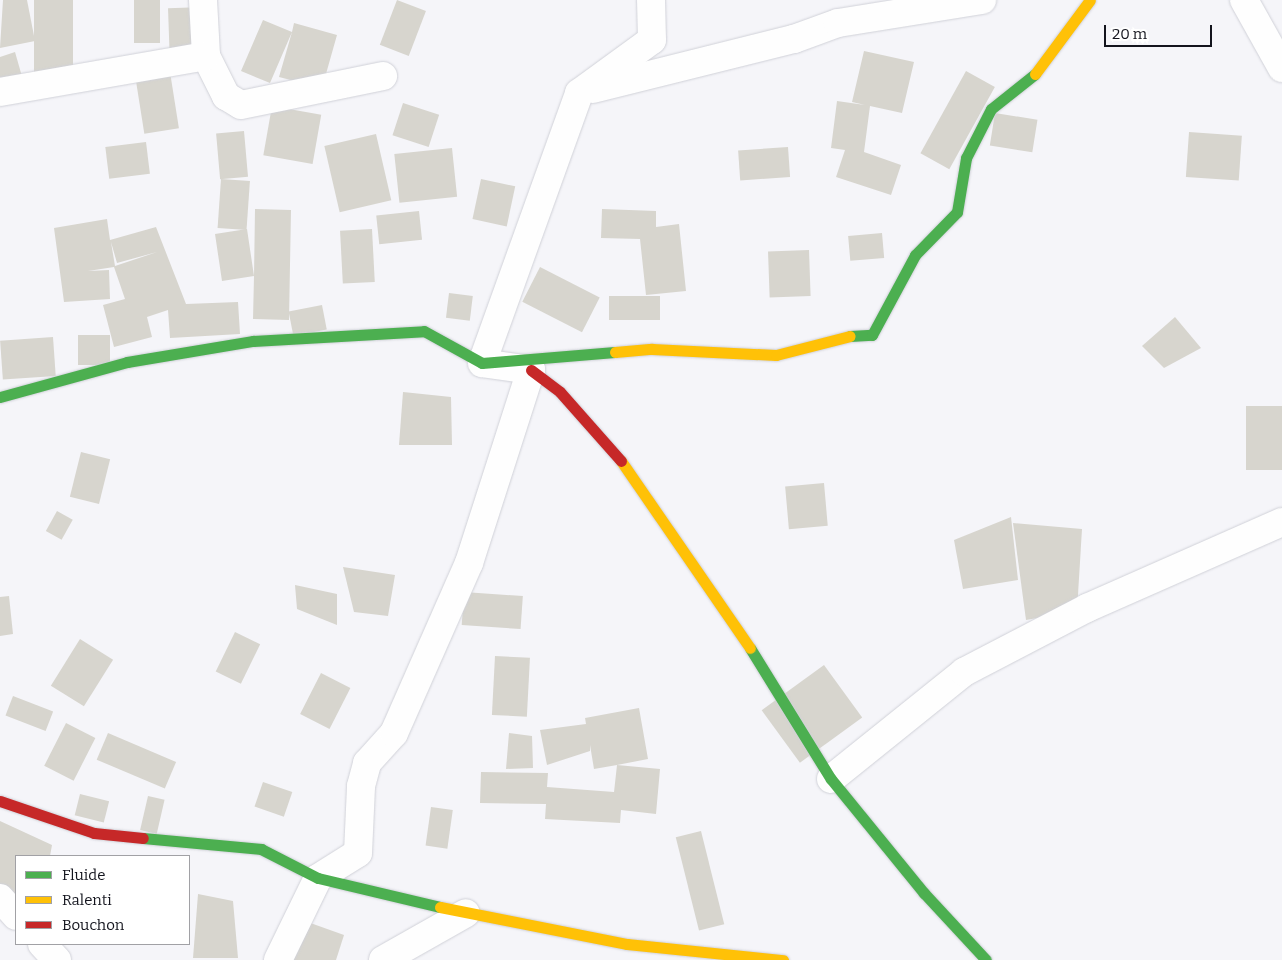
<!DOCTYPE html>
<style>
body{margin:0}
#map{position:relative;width:1282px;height:960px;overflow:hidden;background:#f5f5f9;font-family:Bitter,serif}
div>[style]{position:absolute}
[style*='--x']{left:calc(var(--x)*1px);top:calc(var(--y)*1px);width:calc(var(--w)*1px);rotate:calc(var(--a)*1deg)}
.building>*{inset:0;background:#d7d5ce;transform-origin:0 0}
.roads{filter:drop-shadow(0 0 1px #d0d1d8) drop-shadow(0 0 1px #d0d1d8)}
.street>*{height:28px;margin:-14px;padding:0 14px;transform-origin:14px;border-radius:14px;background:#fefefe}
.fast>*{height:11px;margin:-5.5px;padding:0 5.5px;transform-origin:5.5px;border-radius:5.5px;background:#4caf50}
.slow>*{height:11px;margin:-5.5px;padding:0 5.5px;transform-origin:5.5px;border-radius:5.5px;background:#ffc107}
.jam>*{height:11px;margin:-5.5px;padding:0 5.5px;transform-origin:5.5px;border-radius:5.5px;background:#c62828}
span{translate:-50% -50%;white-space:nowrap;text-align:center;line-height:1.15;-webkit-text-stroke:5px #fff;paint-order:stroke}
.legend{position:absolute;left:15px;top:855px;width:175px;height:90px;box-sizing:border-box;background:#fff;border:1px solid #a1a1a5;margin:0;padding:6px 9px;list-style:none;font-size:15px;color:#13141d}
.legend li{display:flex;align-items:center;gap:10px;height:25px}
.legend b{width:25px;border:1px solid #a1a1a5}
.scale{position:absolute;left:1104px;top:25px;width:108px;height:22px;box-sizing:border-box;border:2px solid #13141d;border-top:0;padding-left:6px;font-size:15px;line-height:18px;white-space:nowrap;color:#13141d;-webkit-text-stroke:4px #fff;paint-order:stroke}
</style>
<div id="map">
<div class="building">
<div style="clip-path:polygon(3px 0,27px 0,35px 41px,0 48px)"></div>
<div style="left:34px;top:0;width:39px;height:75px"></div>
<div style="left:134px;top:0;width:26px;height:43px"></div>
<div style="left:397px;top:0;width:31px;height:48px;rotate:21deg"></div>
<div style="left:204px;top:7px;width:64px;height:36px;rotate:88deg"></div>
<div style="clip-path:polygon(263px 20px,292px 32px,294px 23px,337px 35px,322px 88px,279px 77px,292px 32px,270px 83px,241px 71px)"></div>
<div style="clip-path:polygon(864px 51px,914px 62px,902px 113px,870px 106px,864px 152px,901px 165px,891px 195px,836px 177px,845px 150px,831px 148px,837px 101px,865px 105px,852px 102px)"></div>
<div style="clip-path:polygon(15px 52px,25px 87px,0 95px,0 57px)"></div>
<div style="left:966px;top:71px;width:33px;height:94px;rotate:29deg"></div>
<div style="left:170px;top:72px;width:57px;height:35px;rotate:81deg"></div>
<div style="left:403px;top:103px;width:38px;height:34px;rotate:18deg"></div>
<div style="left:272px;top:106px;width:50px;height:50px;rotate:10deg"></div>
<div style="left:995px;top:113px;width:43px;height:33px;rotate:9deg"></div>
<div style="left:244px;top:131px;width:46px;height:28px;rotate:85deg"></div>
<div style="left:1189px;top:132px;width:53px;height:45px;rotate:4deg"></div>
<div style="left:376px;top:134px;width:68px;height:53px;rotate:77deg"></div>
<div style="left:146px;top:142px;width:32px;height:41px;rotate:83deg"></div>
<div style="left:788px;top:147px;width:30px;height:50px;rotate:86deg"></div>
<div style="left:452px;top:148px;width:49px;height:58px;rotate:84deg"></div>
<div style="left:221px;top:179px;width:29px;height:49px;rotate:4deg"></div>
<div style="left:481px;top:179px;width:35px;height:41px;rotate:12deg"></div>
<div style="clip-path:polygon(255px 209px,291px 210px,289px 320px,253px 319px,254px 276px,222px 281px,215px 234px,247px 229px,254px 276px)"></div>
<div style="clip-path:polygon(602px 209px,656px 211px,656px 227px,679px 224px,686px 291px,646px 295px,640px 239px,601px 238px)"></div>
<div style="left:419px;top:211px;width:29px;height:43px;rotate:84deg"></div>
<div style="clip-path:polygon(evenodd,107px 219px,110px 240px,156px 227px,186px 304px,238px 302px,240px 334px,170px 338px,168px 310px,147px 317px,152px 337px,114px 347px,103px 305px,125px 299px,114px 267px,88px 271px,109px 270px,110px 299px,64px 302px,54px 228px,107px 219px,111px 242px,117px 263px,157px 252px,115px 266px,111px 242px)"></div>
<div style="left:372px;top:229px;width:53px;height:32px;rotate:87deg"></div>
<div style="left:882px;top:233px;width:25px;height:34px;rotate:85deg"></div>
<div style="left:809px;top:250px;width:46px;height:41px;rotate:88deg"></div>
<div style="left:540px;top:267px;width:67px;height:39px;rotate:27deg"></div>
<div style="left:449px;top:293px;width:24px;height:25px;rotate:7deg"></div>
<div style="left:609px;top:296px;width:51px;height:24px"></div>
<div style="left:322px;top:305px;width:25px;height:34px;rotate:79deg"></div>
<div style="clip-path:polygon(1175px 317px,1201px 348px,1164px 368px,1142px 346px)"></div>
<div style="left:110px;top:335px;width:30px;height:32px;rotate:90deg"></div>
<div style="left:53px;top:337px;width:39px;height:53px;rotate:86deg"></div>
<div style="clip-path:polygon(403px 392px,451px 397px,452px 445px,399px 445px)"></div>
<div style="left:1282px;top:406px;width:64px;height:36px;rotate:90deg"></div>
<div style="left:81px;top:452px;width:30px;height:46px;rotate:14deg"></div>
<div style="left:824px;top:483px;width:43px;height:39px;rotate:85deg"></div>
<div style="left:57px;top:511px;width:18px;height:23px;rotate:29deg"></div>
<div style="clip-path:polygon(1011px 517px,1018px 580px,963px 589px,954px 540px)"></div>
<div style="clip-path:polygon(1013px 523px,1082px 529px,1077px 611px,1026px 620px)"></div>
<div style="clip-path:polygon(343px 567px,395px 575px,388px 616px,354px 612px)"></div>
<div style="clip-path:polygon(295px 585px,337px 594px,337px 625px,297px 609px)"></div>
<div style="left:464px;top:592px;width:59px;height:33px;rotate:4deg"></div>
<div style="clip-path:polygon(9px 596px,13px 634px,0 636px,0 597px)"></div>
<div style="left:235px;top:632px;width:28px;height:44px;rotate:26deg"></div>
<div style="left:80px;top:639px;width:39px;height:55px;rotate:32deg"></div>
<div style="left:495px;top:656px;width:35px;height:59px;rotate:3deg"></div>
<div style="left:824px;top:665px;width:65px;height:77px;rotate:54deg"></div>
<div style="left:321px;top:673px;width:33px;height:46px;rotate:27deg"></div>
<div style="left:13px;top:696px;width:43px;height:21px;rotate:21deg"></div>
<div style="clip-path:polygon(639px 708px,648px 759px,617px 765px,660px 769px,656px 814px,621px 810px,620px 823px,545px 819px,546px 804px,480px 803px,481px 772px,548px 773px,547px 787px,614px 792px,617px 765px,594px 769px,590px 745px,590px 751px,547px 765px,540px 730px,586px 724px,585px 718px)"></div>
<div style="left:66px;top:723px;width:33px;height:48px;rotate:27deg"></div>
<div style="left:108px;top:733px;width:74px;height:29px;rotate:23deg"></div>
<div style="clip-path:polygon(509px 733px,532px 736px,533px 768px,506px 769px)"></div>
<div style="left:263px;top:782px;width:31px;height:26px;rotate:19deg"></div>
<div style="left:80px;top:794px;width:30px;height:22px;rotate:14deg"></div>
<div style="left:148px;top:796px;width:17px;height:35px;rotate:13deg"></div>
<div style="left:431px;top:807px;width:22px;height:39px;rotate:8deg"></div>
<div style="clip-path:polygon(0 821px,52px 845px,50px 856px,16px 856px,16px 908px,0 905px)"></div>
<div style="left:701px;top:831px;width:96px;height:26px;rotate:76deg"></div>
<div style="clip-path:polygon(198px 894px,233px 901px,238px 958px,193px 958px)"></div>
<div style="clip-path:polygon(302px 920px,344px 935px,336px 960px,288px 960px)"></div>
</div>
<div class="roads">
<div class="street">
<div style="--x:203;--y:0;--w:56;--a:86.9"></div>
<div style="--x:206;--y:56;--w:45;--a:63.4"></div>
<div style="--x:226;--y:96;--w:17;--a:31"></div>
<div style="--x:241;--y:105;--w:145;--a:-11.5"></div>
<div style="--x:1244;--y:0;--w:78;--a:60.8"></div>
<div style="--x:593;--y:89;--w:207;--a:-14"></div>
<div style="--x:794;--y:39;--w:47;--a:-20"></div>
<div style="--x:838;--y:23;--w:146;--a:-9.1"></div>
<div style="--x:0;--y:92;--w:209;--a:-9.9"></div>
<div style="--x:831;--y:779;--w:171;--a:-38.8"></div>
<div style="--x:964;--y:672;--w:139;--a:-27.5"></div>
<div style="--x:1087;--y:608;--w:213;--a:-23.8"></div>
<div style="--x:0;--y:898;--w:24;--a:48"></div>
<div style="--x:42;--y:944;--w:22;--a:47"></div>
<div style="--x:278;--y:960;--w:91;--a:-64"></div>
<div style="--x:318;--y:878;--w:47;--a:-32"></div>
<div style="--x:358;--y:853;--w:67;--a:-87.4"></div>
<div style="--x:361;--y:786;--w:24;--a:-75"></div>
<div style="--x:367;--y:763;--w:40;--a:-48"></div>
<div style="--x:394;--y:733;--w:186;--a:-66.2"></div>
<div style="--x:469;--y:563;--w:203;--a:-72.2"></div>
<div style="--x:531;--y:370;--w:49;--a:-171.9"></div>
<div style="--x:482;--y:363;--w:287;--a:-70.2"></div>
<div style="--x:579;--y:93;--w:90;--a:-36"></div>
<div style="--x:652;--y:40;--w:40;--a:-91.4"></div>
<div style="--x:383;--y:960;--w:95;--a:-29.5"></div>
</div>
<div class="fast">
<div style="--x:850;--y:336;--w:22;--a:-3"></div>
<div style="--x:872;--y:335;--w:91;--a:-61.7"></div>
<div style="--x:915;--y:255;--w:60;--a:-45.7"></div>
<div style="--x:957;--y:212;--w:55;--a:-80.5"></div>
<div style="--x:966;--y:158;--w:55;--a:-63"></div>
<div style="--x:991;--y:109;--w:56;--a:-38.5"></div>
<div style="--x:0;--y:397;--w:132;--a:-15.4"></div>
<div style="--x:127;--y:362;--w:128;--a:-9.5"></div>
<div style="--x:253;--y:341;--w:171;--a:-3.3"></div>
<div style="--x:424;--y:331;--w:66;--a:28.9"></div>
<div style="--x:482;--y:363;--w:133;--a:-4.7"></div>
<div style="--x:750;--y:648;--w:154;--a:58.3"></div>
<div style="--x:831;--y:779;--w:147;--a:50.8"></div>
<div style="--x:924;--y:893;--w:91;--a:47.2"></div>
<div style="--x:143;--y:838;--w:119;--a:5.3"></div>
<div style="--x:261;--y:849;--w:64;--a:27"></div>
<div style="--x:318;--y:878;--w:125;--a:13.4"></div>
</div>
<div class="slow">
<div style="--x:1035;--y:74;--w:92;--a:-53.4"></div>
<div style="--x:615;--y:352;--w:37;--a:-5"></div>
<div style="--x:652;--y:349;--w:124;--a:2.8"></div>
<div style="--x:776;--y:355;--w:76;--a:-14.4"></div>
<div style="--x:621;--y:461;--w:227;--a:55.4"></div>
<div style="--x:440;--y:907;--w:191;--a:11.2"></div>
<div style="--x:627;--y:944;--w:157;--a:5.9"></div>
</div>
<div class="jam">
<div style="--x:531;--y:370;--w:36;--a:37"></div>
<div style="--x:560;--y:392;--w:92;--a:48.5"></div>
<div style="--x:0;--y:801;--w:99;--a:18.8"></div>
<div style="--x:94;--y:833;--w:49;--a:5.8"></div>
</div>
</div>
<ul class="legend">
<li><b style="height:6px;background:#4caf50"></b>Fluide</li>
<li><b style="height:6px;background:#ffc107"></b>Ralenti</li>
<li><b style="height:6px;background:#c62828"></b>Bouchon</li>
</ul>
<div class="scale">20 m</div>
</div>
